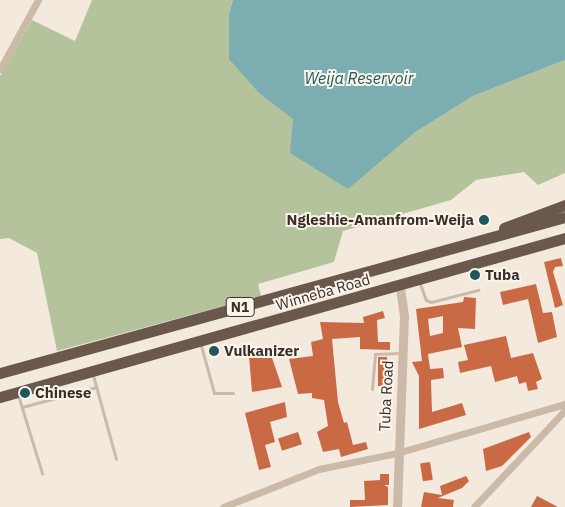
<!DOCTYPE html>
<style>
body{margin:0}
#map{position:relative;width:565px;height:507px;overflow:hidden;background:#f3eadd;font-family:"IBM Plex Sans",sans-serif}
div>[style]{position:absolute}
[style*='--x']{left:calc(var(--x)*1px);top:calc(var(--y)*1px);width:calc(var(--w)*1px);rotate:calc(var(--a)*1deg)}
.green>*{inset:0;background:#b5c39d}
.water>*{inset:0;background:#7badb1}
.building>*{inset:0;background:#c96a45;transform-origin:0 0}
.service>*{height:3px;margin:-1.5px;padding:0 1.5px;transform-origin:1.5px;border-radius:1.5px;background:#ccbaa9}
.minor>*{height:7px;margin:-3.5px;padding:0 3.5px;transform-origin:3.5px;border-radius:3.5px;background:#ccbaa9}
.tertiary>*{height:9px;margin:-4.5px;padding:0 4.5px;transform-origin:4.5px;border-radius:4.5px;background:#ccbaa9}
.trunk>*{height:11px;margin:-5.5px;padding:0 5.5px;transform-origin:5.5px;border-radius:5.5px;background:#6a584d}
.dots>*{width:14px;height:14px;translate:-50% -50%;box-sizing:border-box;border:2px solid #faf4ea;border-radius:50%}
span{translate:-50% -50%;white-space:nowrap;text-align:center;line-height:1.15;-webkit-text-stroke:4px #faf4ea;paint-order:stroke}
.shield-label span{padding:1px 4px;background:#faf4ea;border:1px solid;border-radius:4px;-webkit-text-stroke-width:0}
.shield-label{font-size:14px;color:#392e29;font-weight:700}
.poi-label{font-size:15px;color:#392e29;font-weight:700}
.right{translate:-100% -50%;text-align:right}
.left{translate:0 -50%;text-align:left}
.street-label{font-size:15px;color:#392e29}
.water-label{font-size:16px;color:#1d565c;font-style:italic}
</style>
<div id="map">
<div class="green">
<div style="clip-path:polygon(92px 0,233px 0,229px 14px,260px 94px,294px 119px,414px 133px,473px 96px,565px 60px,565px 173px,538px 185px,524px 172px,476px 180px,451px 200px,343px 231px,334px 262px,258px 284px,261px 296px,57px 351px,37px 253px,9px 238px,0 239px,0 76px,32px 20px,75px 41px)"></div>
</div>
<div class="water">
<div style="clip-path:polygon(233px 0,565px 0,565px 60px,473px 96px,414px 133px,348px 189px,290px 153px,293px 119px,260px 94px,229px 59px,229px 14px)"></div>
</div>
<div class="building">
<div style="clip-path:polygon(561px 258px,563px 266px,555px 267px,553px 272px,563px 305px,555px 308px,544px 262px)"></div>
<div style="clip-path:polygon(536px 284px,543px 313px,552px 312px,557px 337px,538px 343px,528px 299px,503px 305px,500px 292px)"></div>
<div style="clip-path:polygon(evenodd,464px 297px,476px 298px,475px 329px,458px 328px,462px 347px,428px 354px,430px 369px,443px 368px,444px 378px,431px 380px,432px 412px,462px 403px,466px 415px,419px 429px,419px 376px,412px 362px,422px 361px,416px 309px,463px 302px,464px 297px,443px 316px,443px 333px,430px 336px,428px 319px,443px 316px)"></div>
<div style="clip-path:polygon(383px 311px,385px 318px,377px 320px,378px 342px,390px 342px,390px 350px,360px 349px,360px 337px,332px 339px,338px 402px,344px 423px,347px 422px,353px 445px,366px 442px,368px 449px,341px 457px,339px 449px,323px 452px,317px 432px,328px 426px,324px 400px,312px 398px,312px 393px,298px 394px,289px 359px,313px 356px,311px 342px,323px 339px,320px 322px,364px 323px,363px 317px)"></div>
<div style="clip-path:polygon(506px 336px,511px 358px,533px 353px,542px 379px,536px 382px,538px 389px,528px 391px,526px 382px,519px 384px,517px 376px,495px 382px,491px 366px,460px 373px,458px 362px,468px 360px,464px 345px)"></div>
<div style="clip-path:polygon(270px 352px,282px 387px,252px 392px,249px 356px)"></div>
<div style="left:378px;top:357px;width:9px;height:29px"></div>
<div style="clip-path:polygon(285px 402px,287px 417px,270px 422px,275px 442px,265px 445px,271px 467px,259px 470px,245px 413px)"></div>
<div style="left:298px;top:432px;width:13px;height:21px;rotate:72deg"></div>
<div style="clip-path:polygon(529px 432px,531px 437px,502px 466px,486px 471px,483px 449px)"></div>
<div style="left:430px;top:462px;width:18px;height:10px;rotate:81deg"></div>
<div style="clip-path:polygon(380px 474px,389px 474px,389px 485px,384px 485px,388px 487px,388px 505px,350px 507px,350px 500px,365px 500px,364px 481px,380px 480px)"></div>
<div style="clip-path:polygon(466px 476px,469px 481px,462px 488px,438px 498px,454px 500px,453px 507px,421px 507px,424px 492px,442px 495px,440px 486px)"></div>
<div style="clip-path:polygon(537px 496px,558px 507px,531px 507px)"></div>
</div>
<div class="service">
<div style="--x:419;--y:281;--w:20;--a:70"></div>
<div style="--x:426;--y:300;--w:5;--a:22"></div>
<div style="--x:431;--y:302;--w:49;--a:-14.3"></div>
<div style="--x:200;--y:342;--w:53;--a:74.6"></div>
<div style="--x:214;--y:393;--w:19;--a:0"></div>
<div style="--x:93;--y:375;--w:87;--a:74.7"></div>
<div style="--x:372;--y:389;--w:35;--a:-85"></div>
<div style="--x:375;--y:354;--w:26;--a:-2"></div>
<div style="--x:18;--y:395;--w:82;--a:72.9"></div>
<div style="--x:22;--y:407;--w:77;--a:-15.1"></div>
</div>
<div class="minor">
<div style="--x:0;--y:69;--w:79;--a:-61.2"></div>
<div style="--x:223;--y:507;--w:103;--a:-21.6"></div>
<div style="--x:319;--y:469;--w:80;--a:-11.6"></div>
<div style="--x:397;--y:453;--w:175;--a:-16.3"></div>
<div style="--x:474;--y:507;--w:132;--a:-46.8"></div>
<div style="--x:564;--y:411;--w:6;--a:-99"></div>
</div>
<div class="tertiary">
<div style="--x:397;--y:507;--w:191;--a:-87.9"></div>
<div style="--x:404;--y:316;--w:30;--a:-98"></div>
</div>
<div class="trunk">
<div style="--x:504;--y:228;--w:65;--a:-20.7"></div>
<div style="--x:0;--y:373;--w:586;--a:-15.44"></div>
<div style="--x:0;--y:397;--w:587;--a:-15.72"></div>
</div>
<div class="dots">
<div style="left:484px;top:220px;background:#1d565c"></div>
<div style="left:475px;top:275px;background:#1d565c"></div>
<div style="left:214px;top:351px;background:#1d565c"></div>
<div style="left:25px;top:393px;background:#1d565c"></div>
</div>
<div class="shield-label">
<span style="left:240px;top:307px">N1</span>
</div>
<div class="poi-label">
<span class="right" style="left:474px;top:220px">Ngleshie-Amanfrom-Weija</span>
<span class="left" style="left:485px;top:275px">Tuba</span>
<span class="left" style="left:224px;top:351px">Vulkanizer</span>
<span class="left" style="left:35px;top:393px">Chinese</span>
</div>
<div class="street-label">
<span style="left:323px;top:292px;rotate:-16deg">Winneba Road</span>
<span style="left:386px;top:396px;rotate:-87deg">Tuba Road</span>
</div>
<div class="water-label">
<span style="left:359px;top:78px">Weija Reservoir</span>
</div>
</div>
